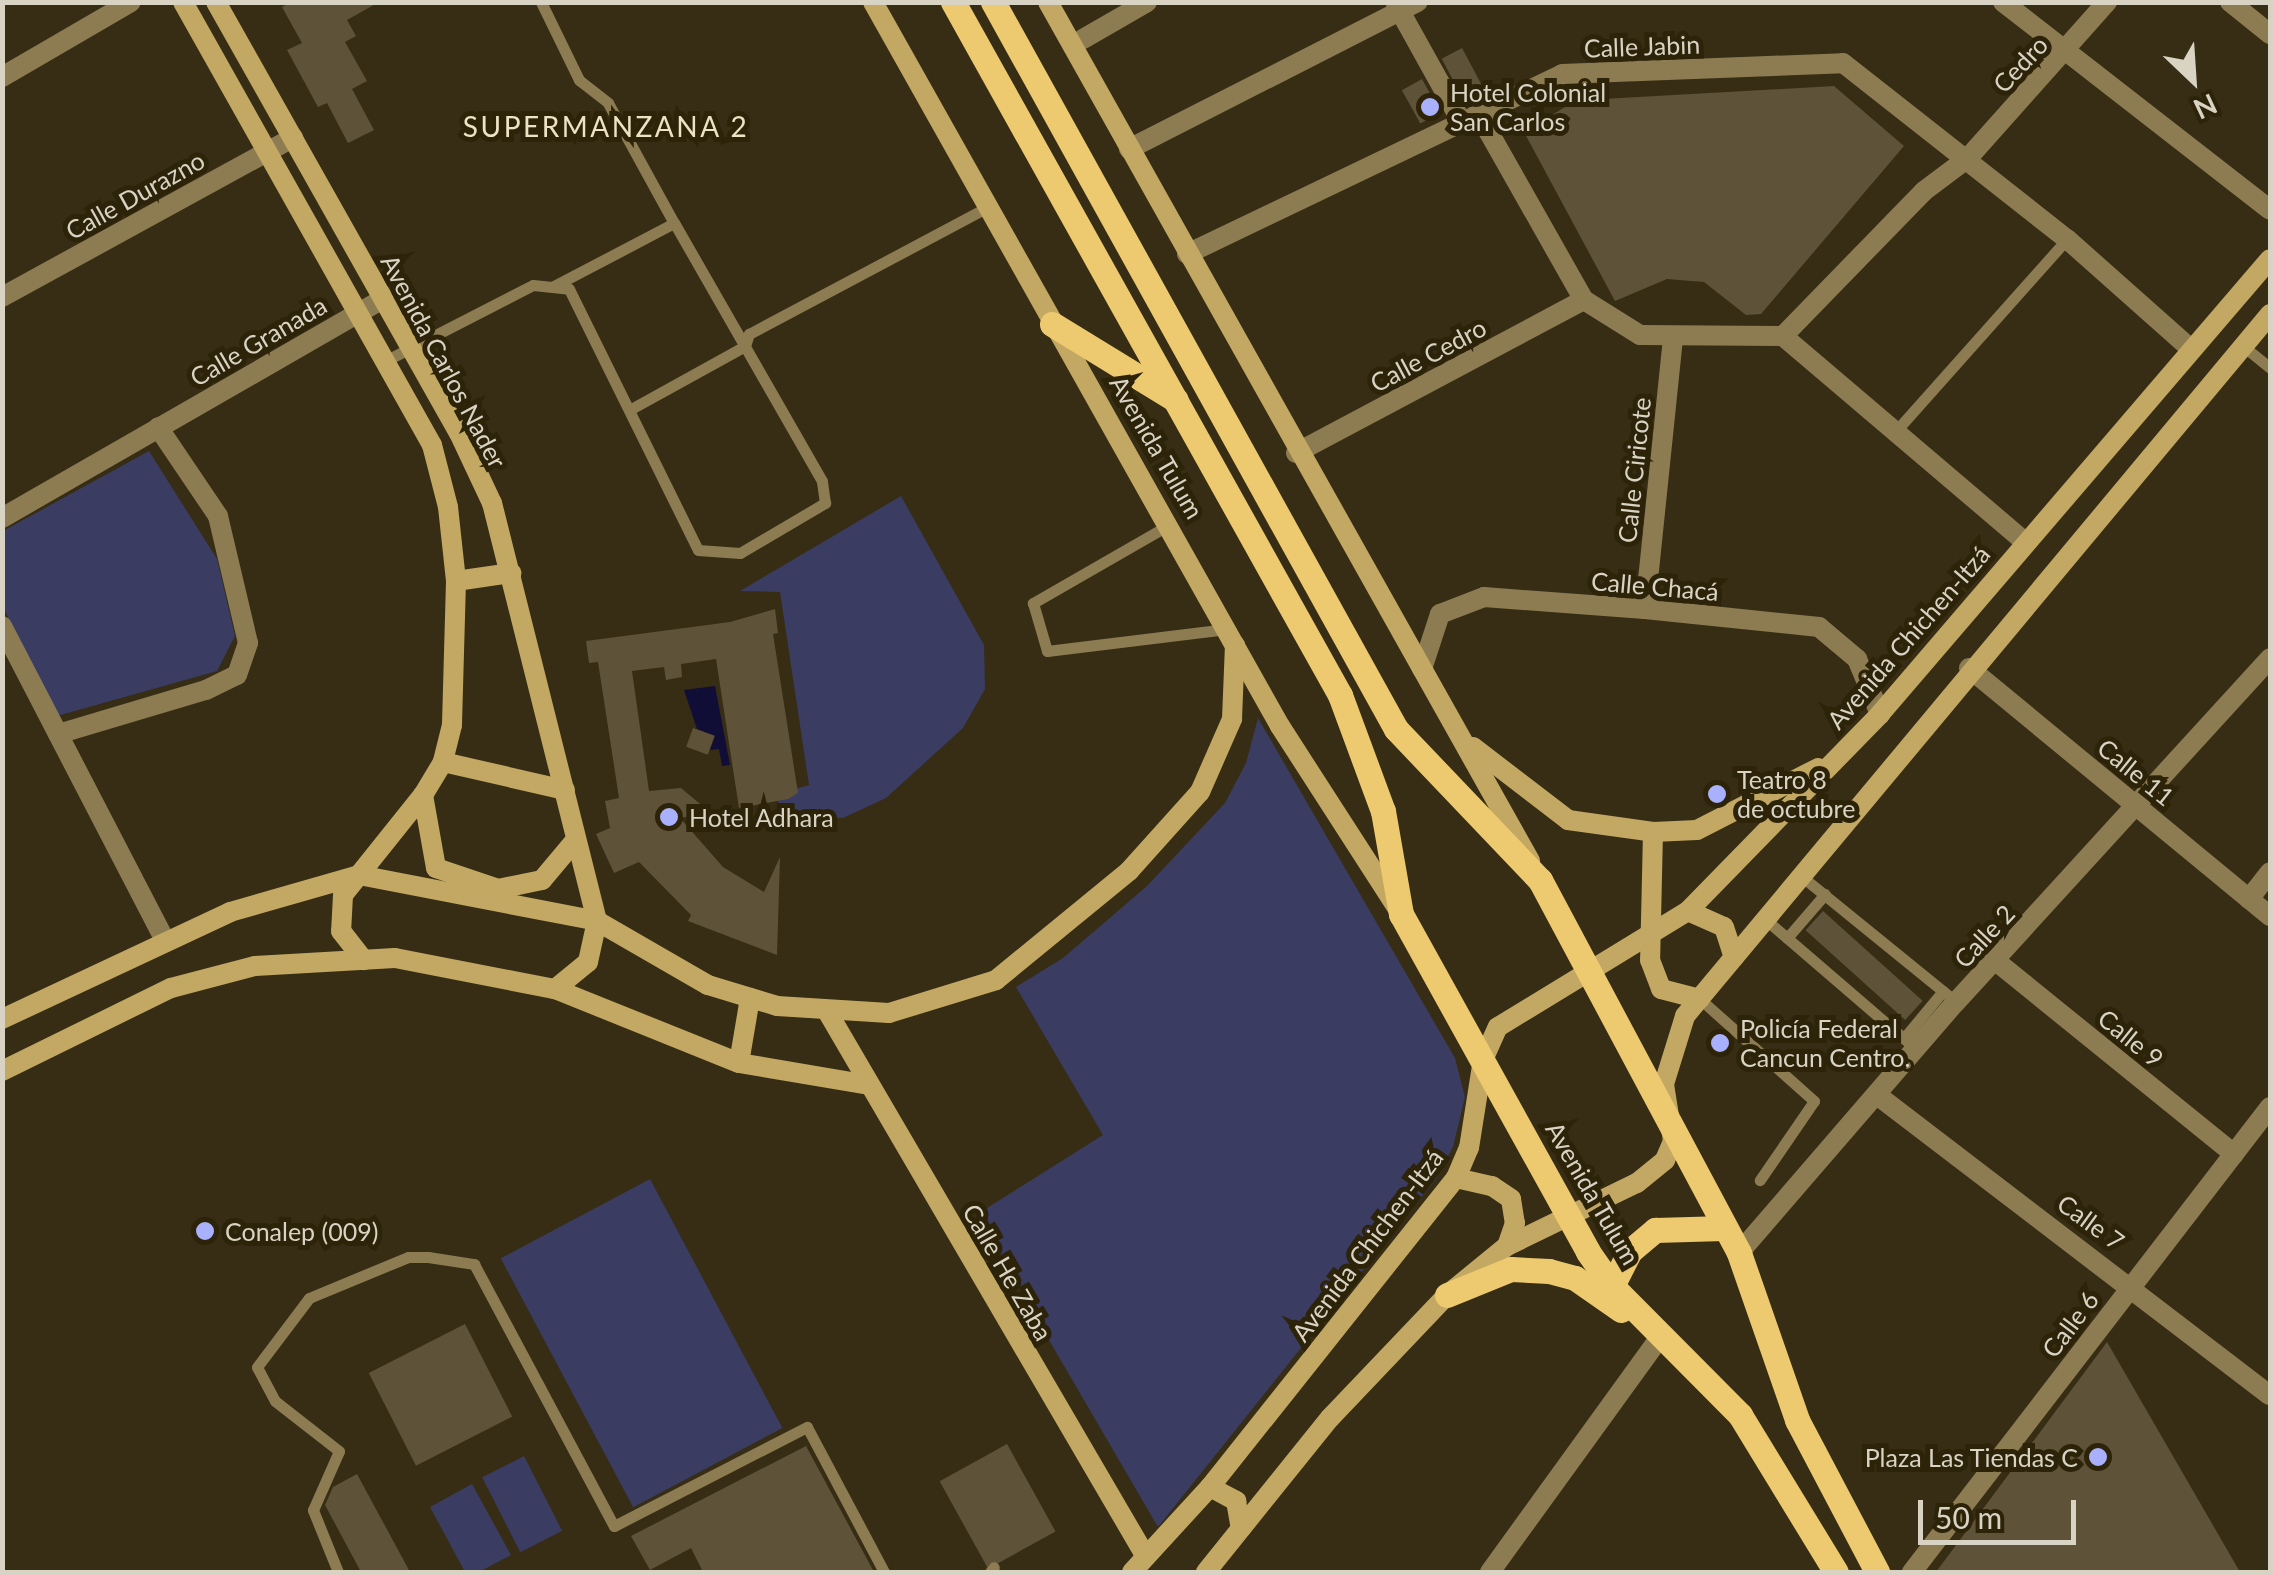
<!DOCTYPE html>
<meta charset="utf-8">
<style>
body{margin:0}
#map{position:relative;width:2273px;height:1575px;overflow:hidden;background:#362d14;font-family:Lato,sans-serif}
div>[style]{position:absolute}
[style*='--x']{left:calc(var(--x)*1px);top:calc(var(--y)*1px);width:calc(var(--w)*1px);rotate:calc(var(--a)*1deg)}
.green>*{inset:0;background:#3a3c62;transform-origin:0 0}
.water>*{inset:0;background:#100d36}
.building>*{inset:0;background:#5e5339;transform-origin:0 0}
.lane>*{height:11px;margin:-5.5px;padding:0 5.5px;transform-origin:5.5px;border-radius:5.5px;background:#8d7c52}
.street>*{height:20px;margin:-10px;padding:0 10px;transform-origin:10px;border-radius:10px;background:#8d7c52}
.secondary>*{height:20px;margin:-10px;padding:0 10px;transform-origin:10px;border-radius:10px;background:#c3a863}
.primary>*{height:25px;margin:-12.5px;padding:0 12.5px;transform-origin:12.5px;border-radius:12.5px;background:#edc96f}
.dots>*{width:28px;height:28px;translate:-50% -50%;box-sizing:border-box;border:5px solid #2c2309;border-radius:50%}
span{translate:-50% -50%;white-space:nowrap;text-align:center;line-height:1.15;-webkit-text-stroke:10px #2c2309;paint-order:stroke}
.street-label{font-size:25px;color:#d9d3c4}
.poi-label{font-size:25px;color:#d9d3c4}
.left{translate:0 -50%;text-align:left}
.right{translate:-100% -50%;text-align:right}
.neighbourhood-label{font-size:28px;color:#eee2c4;letter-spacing:2.5px}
.frame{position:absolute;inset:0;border:5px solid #d9d3c4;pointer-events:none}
.north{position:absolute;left:2143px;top:30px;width:100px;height:100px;-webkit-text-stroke:8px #2c2309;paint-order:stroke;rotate:155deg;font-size:28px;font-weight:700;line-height:40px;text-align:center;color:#d9d3c4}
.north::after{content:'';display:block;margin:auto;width:35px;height:45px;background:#d9d3c4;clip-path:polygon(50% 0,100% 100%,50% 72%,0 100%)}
.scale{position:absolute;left:1918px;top:1500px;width:158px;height:45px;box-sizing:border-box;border:5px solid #d9d3c4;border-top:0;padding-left:12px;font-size:30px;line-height:35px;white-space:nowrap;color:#d9d3c4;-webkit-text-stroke:8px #2c2309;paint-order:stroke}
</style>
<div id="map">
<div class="green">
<div style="clip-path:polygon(149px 451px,217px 559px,235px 636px,217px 671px,57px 716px,3px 607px,3px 531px)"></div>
<div style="clip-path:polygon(901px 496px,984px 645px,985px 689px,963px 728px,886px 798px,843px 818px,779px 816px,778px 794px,809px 785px,780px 592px,740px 591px)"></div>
<div style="clip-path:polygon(1258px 718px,1455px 1058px,1465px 1097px,1453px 1147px,1436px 1179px,1158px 1527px,976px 1215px,1103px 1135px,1016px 987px,1063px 958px,1147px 886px,1225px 803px,1246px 763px)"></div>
<div style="left:650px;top:1179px;width:282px;height:169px;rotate:62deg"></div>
<div style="left:524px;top:1456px;width:84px;height:47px;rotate:63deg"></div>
<div style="clip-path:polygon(472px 1484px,511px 1555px,479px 1572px,465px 1572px,430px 1507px)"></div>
</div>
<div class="water">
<div style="clip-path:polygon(715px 686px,730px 765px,722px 766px,719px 749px,710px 750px,715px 736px,697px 729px,684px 690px)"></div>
</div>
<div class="building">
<div style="clip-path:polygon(291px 2px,379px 2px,347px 20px,356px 36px,345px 42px,367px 81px,352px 89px,374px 130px,348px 143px,327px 103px,318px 107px,287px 50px,302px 43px,282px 7px)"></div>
<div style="left:1462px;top:48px;width:47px;height:23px;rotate:62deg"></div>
<div style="left:1422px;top:79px;width:38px;height:23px;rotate:61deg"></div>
<div style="clip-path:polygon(1834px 86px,1904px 146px,1761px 314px,1746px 315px,1704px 282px,1667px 279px,1615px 301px,1524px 132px,1570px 104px,1603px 99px)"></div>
<div style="clip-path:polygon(775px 609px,778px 633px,773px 634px,798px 793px,788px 799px,739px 808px,716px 659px,681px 664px,682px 677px,666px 680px,664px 667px,632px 671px,649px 791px,681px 788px,711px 813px,680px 818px,723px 867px,764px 892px,780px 857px,777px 955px,688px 921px,691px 915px,639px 862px,614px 873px,596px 834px,610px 828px,605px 801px,619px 798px,598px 662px,589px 663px,586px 641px,730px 622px)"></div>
<div style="left:693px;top:728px;width:23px;height:20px;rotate:20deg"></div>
<div style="left:1823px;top:911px;width:134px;height:26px;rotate:42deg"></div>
<div style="left:465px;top:1324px;width:104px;height:108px;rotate:63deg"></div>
<div style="clip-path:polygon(2107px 1342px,2240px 1572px,1936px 1572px)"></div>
<div style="left:1007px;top:1444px;width:100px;height:77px;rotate:61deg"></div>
<div style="clip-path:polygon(806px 1446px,874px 1572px,703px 1572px,691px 1548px,650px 1570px,631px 1536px)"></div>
<div style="clip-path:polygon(357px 1474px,410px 1572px,361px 1572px,325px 1505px,333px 1487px)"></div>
</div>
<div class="lane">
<div style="--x:541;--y:2;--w:87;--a:64"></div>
<div style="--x:579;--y:80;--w:37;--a:38"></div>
<div style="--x:608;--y:103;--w:137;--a:61.2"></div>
<div style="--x:2243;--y:346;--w:35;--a:39"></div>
<div style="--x:385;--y:361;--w:166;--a:-27.2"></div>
<div style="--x:533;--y:285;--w:36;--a:6"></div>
<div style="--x:569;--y:289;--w:291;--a:63.7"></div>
<div style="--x:698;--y:550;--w:42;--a:4.1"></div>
<div style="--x:740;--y:553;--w:99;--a:-30.5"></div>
<div style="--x:825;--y:503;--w:22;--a:-98"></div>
<div style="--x:822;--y:481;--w:297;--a:-119.8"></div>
<div style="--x:674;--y:223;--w:136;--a:152.3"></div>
<div style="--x:631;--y:409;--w:130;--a:-28.9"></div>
<div style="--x:745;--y:346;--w:13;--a:-72"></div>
<div style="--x:749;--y:334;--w:268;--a:-28"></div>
<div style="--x:1895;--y:432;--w:259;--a:-48.3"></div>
<div style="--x:1167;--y:526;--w:155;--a:150.1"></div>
<div style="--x:1033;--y:603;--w:50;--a:73.7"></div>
<div style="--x:1047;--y:651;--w:181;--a:-7"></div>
<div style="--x:1800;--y:875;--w:201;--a:39.1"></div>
<div style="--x:1765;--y:919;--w:199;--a:40.7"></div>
<div style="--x:1787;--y:938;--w:58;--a:-49.2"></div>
<div style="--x:1700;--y:999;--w:153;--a:41.8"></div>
<div style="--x:1814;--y:1101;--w:96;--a:124.4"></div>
<div style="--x:1904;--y:1038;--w:61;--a:-50.3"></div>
<div style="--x:338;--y:1572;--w:67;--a:-112"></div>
<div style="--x:313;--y:1510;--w:64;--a:-66.2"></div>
<div style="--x:339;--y:1451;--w:81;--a:-142"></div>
<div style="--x:275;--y:1401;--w:38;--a:-118"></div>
<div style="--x:257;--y:1367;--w:86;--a:-53"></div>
<div style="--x:309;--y:1298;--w:107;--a:-22.5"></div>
<div style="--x:408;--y:1257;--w:20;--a:0"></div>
<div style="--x:428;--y:1257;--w:47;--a:8.7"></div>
<div style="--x:474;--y:1264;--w:297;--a:61.9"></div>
<div style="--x:614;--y:1526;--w:217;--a:-27.2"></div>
<div style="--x:807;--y:1427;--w:164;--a:62"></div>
<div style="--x:990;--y:1572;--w:6;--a:-51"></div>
</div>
<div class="street">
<div style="--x:2003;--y:2;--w:338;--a:37.9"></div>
<div style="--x:2230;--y:2;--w:51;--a:38.7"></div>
<div style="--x:1396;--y:4;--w:134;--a:60.9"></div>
<div style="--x:1083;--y:39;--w:74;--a:-30"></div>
<div style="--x:2;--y:77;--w:149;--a:-30.2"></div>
<div style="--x:1478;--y:113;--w:215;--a:60.5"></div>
<div style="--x:1584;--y:300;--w:66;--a:32"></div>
<div style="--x:1640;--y:335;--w:143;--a:0.4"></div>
<div style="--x:1783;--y:336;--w:316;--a:40.4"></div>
<div style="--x:1129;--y:149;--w:324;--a:-27"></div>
<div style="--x:1187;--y:254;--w:416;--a:-25.6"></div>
<div style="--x:1562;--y:74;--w:281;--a:-2.2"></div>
<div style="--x:1843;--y:63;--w:285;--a:38.2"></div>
<div style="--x:2067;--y:239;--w:166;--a:41.6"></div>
<div style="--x:2;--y:297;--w:332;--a:-28.7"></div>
<div style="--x:1783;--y:336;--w:202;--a:-45.8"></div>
<div style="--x:1924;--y:191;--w:55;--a:-36.9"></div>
<div style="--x:1968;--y:158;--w:209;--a:-48.3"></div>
<div style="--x:1296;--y:453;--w:326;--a:-28"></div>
<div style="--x:2;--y:518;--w:439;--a:-29.9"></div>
<div style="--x:1645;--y:609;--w:274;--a:-84.1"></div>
<div style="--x:2;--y:626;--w:355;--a:62.6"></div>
<div style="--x:1969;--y:668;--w:390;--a:39.5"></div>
<div style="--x:1422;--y:669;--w:58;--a:-71.9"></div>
<div style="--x:1440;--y:614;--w:47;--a:-21.1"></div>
<div style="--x:1484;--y:597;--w:161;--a:4.3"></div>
<div style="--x:1645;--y:609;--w:175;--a:5.9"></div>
<div style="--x:1819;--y:627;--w:50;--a:40.1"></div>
<div style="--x:1857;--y:659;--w:60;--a:67.3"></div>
<div style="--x:58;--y:734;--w:154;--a:-16.6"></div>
<div style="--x:206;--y:690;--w:34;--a:-26"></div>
<div style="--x:237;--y:675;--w:34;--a:-71"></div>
<div style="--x:248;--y:643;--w:130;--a:-103.3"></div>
<div style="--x:218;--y:516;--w:107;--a:-124"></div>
<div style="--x:2249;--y:899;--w:34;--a:-52"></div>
<div style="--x:1997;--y:962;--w:305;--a:39"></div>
<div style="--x:1877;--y:1095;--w:494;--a:37.4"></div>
<div style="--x:1739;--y:1253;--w:332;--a:-49.2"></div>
<div style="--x:1956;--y:1002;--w:466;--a:-47.6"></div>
<div style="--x:1490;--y:1572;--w:290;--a:-54.1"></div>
<div style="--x:1912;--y:1572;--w:587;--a:-52.41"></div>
</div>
<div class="secondary">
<div style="--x:183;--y:2;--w:508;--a:60.66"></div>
<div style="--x:432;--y:445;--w:64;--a:75.5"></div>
<div style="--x:448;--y:507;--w:74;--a:83.8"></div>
<div style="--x:456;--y:581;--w:144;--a:91.6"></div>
<div style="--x:452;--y:725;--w:38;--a:104"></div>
<div style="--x:443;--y:762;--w:39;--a:121"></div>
<div style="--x:423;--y:795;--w:128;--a:128.7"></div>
<div style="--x:343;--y:895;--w:36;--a:93"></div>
<div style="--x:341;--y:931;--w:37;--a:52"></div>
<div style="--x:216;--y:2;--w:495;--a:60.6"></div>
<div style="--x:459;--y:433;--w:77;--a:64.8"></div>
<div style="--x:492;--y:503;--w:431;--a:75.9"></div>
<div style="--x:597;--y:921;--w:42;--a:102.4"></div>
<div style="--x:588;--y:962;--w:43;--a:140.7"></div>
<div style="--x:873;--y:2;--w:831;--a:60.66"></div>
<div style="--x:1280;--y:726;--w:218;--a:57.2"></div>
<div style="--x:1048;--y:2;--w:985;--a:60.7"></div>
<div style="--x:456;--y:581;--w:56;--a:-8.3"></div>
<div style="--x:1473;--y:747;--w:120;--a:37.5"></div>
<div style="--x:1568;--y:820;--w:86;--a:8"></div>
<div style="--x:1653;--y:832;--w:44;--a:-2.6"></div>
<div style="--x:1697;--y:830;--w:136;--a:-27.1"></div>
<div style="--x:443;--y:762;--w:125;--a:12.9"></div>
<div style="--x:423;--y:795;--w:74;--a:79.9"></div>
<div style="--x:436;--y:868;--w:65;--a:18.7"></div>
<div style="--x:498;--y:889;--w:45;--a:-11.6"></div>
<div style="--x:542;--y:880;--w:48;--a:-50"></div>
<div style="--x:1653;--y:832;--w:128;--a:91.3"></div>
<div style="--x:1650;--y:960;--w:31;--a:69"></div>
<div style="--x:1661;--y:989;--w:40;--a:14.4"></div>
<div style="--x:1688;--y:911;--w:39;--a:24"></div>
<div style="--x:1724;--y:927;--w:32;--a:72"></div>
<div style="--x:827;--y:1011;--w:632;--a:59.7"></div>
<div style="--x:2;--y:1019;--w:252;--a:-25.1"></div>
<div style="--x:230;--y:912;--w:134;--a:-16"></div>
<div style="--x:359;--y:875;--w:242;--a:10.9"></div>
<div style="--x:597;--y:921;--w:128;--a:30"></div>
<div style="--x:708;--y:985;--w:72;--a:16.9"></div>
<div style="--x:777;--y:1006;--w:112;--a:3.6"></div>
<div style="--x:889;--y:1013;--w:112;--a:-17.1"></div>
<div style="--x:996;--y:980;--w:172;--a:-39.3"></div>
<div style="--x:1129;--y:871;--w:106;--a:-48.1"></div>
<div style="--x:1200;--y:792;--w:80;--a:-66.3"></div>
<div style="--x:1232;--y:719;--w:74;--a:-87.7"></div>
<div style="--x:739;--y:1063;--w:66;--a:-80.4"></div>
<div style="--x:2;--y:1071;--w:188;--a:-26.2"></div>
<div style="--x:171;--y:988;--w:87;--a:-14.7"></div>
<div style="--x:255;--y:966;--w:140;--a:-3.3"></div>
<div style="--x:395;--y:958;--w:163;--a:11"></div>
<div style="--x:555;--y:989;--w:198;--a:21.9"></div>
<div style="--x:739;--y:1063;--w:132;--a:9.6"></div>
<div style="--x:1456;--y:1178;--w:37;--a:13"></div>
<div style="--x:1492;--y:1186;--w:23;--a:34"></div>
<div style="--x:1511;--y:1199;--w:24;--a:81"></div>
<div style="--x:1515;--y:1223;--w:24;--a:109"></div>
<div style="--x:1210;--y:1487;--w:30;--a:28"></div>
<div style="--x:1236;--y:1501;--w:28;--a:80"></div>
<div style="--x:1132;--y:1572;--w:115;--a:-47.5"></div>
<div style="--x:1210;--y:1487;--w:395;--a:-51.5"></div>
<div style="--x:1456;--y:1178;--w:33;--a:-67"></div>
<div style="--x:1469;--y:1148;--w:89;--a:-81"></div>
<div style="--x:1483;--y:1060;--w:36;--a:-66"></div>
<div style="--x:1498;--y:1027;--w:223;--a:-31.4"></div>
<div style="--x:1688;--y:911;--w:275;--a:-45.7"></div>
<div style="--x:1880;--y:714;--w:599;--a:-49.4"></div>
<div style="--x:1206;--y:1572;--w:198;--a:-51.2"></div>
<div style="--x:1330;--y:1418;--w:170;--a:-46.4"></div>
<div style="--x:1447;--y:1295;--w:77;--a:-39.2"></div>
<div style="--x:1507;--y:1246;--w:144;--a:-25.9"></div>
<div style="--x:1637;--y:1183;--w:36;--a:-39"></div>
<div style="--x:1665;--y:1160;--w:21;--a:-67"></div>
<div style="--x:1673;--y:1141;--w:58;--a:-99"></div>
<div style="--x:1664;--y:1084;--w:71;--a:-72.8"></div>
<div style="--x:1685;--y:1016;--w:914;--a:-50.19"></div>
</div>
<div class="primary">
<div style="--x:953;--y:2;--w:794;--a:60.82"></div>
<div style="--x:1340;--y:695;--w:124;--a:69.7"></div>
<div style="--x:1383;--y:811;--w:105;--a:80.1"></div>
<div style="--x:1401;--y:914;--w:386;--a:61"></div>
<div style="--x:1588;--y:1252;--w:42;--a:54.8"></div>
<div style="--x:1612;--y:1286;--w:182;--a:45.2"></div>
<div style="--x:1740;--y:1415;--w:184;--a:58.6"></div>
<div style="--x:993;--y:2;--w:831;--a:61"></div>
<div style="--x:1396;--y:729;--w:209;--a:46.4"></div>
<div style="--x:1540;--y:880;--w:423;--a:61.9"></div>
<div style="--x:1739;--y:1253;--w:177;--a:70.8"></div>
<div style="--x:1797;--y:1420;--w:172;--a:62.2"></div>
<div style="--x:1052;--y:324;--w:145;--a:31.5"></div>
<div style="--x:1612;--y:1286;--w:39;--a:-63"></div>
<div style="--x:1630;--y:1251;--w:33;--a:-40"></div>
<div style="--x:1655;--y:1230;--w:69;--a:-1.7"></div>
<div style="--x:1447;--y:1295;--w:69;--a:-22.1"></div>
<div style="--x:1511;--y:1269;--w:38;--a:3"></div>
<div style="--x:1549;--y:1271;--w:27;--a:15"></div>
<div style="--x:1575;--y:1278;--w:56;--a:34.8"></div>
</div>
<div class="dots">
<div style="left:1430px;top:107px;background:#a9b0fc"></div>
<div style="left:1717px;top:794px;background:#a9b0fc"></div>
<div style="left:669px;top:817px;background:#a9b0fc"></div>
<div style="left:1720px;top:1043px;background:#a9b0fc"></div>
<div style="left:205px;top:1231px;background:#a9b0fc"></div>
<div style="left:2098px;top:1457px;background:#a9b0fc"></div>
</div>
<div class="street-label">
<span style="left:1642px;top:46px;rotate:-2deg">Calle Jabin</span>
<span style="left:2020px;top:64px;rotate:-47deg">Cedro</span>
<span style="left:135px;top:195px;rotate:-29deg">Calle Durazno</span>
<span style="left:258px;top:341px;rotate:-30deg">Calle Granada</span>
<span style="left:1428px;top:355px;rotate:-28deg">Calle Cedro</span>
<span style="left:444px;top:361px;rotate:62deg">Avenida Carlos Nader</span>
<span style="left:1157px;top:447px;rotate:60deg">Avenida Tulum</span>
<span style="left:1634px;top:470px;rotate:-84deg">Calle Ciricote</span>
<span style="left:1655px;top:586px;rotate:5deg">Calle Chacá</span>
<span style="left:1908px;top:637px;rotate:-49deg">Avenida Chichen-Itzá</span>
<span style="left:2136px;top:772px;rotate:39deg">Calle 11</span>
<span style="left:1984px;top:936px;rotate:-47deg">Calle 2</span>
<span style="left:2131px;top:1038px;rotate:39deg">Calle 9</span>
<span style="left:1593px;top:1193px;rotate:60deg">Avenida Tulum</span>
<span style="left:2091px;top:1222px;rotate:36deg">Calle 7</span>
<span style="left:1367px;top:1245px;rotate:-53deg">Avenida Chichen-Itzá</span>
<span style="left:1008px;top:1272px;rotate:60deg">Calle He Zaba</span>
<span style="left:2070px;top:1324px;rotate:-53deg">Calle 6</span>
</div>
<div class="poi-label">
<span class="left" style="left:1450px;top:107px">Hotel Colonial<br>San Carlos</span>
<span class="left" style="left:1737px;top:794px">Teatro 8<br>de octubre</span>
<span class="left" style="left:689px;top:817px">Hotel Adhara</span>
<span class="left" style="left:1740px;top:1043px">Policía Federal<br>Cancun Centro.</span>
<span class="left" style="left:225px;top:1231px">Conalep (009)</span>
<span class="right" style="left:2078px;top:1457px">Plaza Las Tiendas C</span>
</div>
<div class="neighbourhood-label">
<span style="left:606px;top:126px">SUPERMANZANA 2</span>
</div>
<div class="frame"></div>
<div class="north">N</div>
<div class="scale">50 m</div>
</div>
